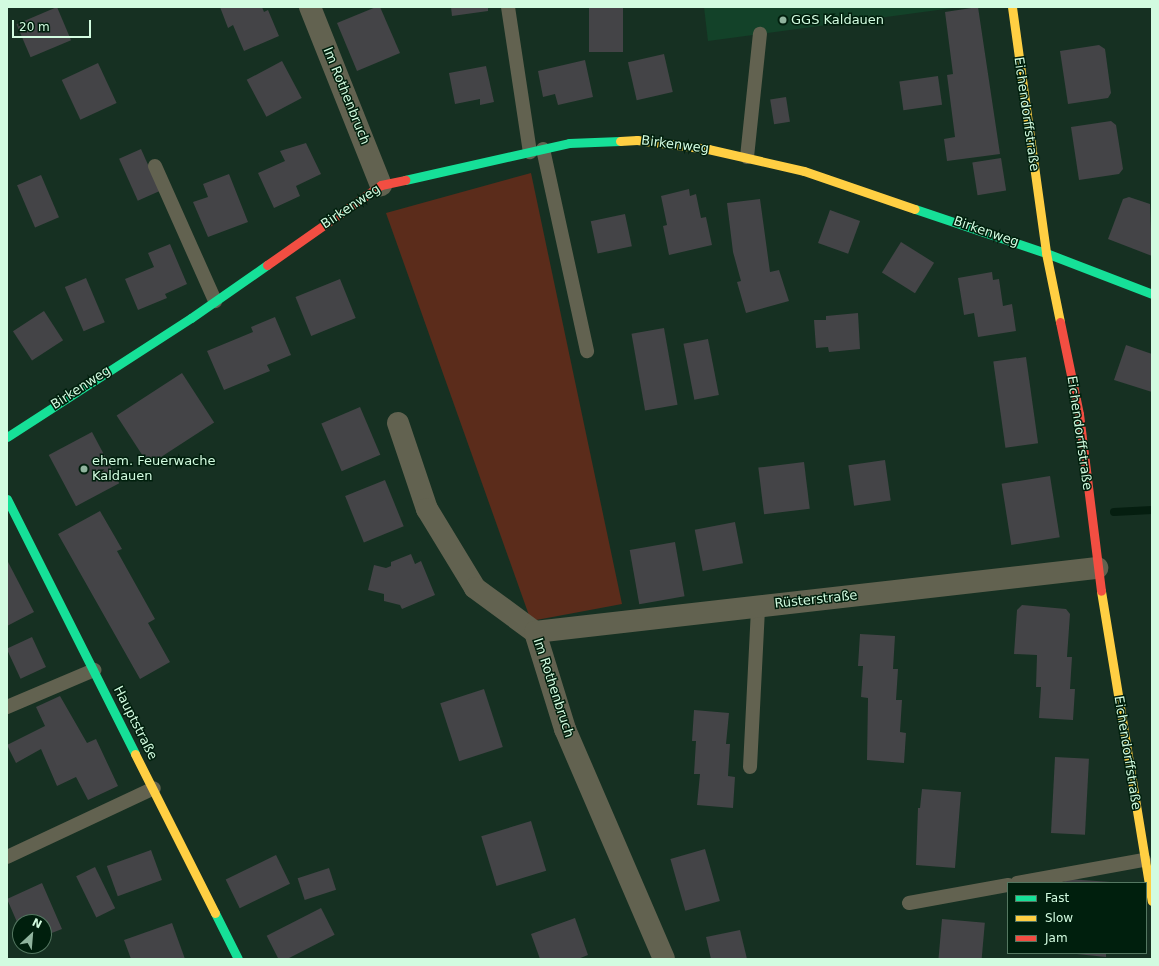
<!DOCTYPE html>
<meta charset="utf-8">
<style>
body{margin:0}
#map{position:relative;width:1159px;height:966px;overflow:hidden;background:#163022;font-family:"DejaVu Sans",sans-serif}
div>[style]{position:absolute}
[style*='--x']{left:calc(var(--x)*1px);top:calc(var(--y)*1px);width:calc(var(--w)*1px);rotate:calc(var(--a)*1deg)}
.built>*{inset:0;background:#134229}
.green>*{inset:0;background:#5b2c1b}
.stream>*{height:8px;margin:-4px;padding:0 4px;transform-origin:4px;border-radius:4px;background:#051e10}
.building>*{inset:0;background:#444447;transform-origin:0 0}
.lane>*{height:14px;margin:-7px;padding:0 7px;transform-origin:7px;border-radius:7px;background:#626250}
.street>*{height:22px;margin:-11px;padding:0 11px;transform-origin:11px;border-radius:11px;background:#626250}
.fast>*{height:9px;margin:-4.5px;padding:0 4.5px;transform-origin:4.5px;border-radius:4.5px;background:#16e098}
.slow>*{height:9px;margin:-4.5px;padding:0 4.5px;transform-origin:4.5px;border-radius:4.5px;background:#ffcf43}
.jam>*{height:9px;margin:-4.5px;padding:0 4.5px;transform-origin:4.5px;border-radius:4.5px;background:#f24e42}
.dots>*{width:11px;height:11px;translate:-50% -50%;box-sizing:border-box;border:2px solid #001f0d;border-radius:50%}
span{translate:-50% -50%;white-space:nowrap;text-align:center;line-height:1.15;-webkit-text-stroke:3px #001f0d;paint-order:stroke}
.poi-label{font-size:13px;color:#d2fbe0}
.left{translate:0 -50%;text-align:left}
.street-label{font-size:13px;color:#d2fbe0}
.frame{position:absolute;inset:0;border:8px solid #d2fbe0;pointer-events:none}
.legend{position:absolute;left:1007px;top:882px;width:140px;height:72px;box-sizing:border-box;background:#001f0d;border:1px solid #547761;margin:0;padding:5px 7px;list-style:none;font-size:12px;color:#d2fbe0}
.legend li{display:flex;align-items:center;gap:8px;height:20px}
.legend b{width:20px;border:1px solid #547761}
.north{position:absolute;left:12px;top:914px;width:40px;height:40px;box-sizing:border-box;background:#001f0d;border:1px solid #547761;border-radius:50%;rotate:26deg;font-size:11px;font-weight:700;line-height:16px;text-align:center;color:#d2fbe0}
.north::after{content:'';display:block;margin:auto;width:14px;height:18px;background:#90b49e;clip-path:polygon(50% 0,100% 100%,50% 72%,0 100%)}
.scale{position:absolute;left:12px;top:20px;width:79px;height:18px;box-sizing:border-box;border:2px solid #d2fbe0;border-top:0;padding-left:5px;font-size:12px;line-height:14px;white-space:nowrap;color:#d2fbe0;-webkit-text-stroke:3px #001f0d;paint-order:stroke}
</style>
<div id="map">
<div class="built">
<div style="clip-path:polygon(704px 7px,960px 7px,708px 41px)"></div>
</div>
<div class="green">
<div style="clip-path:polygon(531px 173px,622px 604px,531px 621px,386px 213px)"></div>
</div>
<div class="stream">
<div style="--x:1114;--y:512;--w:38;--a:-3"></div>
</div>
<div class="building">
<div style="left:57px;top:7px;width:36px;height:44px;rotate:67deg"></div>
<div style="clip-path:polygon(220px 7px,262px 7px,264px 12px,268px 10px,279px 36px,244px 51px,233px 25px,228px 28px)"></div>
<div style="clip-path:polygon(376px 7px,380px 7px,400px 53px,357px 71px,337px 23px)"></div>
<div style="clip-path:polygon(451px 7px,488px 7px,488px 11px,452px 16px)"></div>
<div style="left:589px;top:7px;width:34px;height:45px"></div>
<div style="clip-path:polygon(978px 7px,1000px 154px,947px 161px,944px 139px,955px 137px,947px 75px,953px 74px,945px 12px)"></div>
<div style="clip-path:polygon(1099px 45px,1105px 49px,1111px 93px,1108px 98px,1068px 104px,1060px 51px)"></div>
<div style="left:664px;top:54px;width:39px;height:37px;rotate:77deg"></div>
<div style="clip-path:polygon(585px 60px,593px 97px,558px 105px,555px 94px,543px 97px,538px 71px)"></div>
<div style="left:282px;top:61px;width:42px;height:40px;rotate:62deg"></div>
<div style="left:98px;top:63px;width:44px;height:40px;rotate:65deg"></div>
<div style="clip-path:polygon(486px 66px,494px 102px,480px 105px,480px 99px,455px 104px,449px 73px)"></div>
<div style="left:938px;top:76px;width:29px;height:39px;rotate:82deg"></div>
<div style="left:786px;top:97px;width:25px;height:16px;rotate:81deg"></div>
<div style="clip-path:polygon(1111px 121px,1116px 125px,1123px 169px,1119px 174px,1079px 180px,1071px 127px)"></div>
<div style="clip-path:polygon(306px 143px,321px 174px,296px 186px,300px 196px,274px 208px,258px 173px,285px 161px,280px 151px)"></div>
<div style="left:141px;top:149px;width:46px;height:24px;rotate:66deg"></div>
<div style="left:1001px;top:158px;width:33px;height:29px;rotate:81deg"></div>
<div style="clip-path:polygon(229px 174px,248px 222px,208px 237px,193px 202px,208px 197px,203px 184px)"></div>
<div style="left:41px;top:175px;width:46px;height:26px;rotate:67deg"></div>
<div style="clip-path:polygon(689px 189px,690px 196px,696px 194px,701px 218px,706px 217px,712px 245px,669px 255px,663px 226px,667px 225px,661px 196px)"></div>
<div style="clip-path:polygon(1129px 197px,1150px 204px,1152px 256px,1108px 239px,1123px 199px)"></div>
<div style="clip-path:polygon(760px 199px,770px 272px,779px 270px,789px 301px,746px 313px,737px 282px,741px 281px,733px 252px,727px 203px)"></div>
<div style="left:830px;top:210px;width:32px;height:35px;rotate:20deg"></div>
<div style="left:625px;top:214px;width:33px;height:35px;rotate:78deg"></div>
<div style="left:901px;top:242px;width:39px;height:36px;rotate:32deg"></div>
<div style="clip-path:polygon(170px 244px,187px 284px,165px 294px,167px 298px,138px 310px,125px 279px,154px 267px,148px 253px)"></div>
<div style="clip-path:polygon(992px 272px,993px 280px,999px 279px,1003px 306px,1012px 304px,1016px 331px,978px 337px,974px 313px,964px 315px,958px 278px)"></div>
<div style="left:86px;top:278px;width:48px;height:23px;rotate:67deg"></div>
<div style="left:340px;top:279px;width:42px;height:48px;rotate:68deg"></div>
<div style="left:44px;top:311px;width:35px;height:37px;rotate:57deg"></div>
<div style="clip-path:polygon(858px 313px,860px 349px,829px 352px,828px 347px,816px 348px,814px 320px,826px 320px,826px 316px)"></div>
<div style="clip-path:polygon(275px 317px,291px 355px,267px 365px,270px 371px,224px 390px,207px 351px,253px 332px,251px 327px)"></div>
<div style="left:664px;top:328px;width:78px;height:33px;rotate:80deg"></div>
<div style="left:708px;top:339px;width:57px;height:25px;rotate:79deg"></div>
<div style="clip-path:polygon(1126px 345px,1152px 354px,1152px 392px,1114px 380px)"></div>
<div style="left:1026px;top:357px;width:87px;height:33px;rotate:82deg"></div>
<div style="left:182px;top:373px;width:59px;height:78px;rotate:57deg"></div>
<div style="left:360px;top:407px;width:52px;height:42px;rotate:67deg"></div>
<div style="left:92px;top:432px;width:58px;height:49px;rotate:62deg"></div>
<div style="left:885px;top:460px;width:41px;height:37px;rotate:82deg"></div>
<div style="left:804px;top:462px;width:47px;height:46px;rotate:83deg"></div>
<div style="left:1050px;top:476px;width:62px;height:49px;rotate:81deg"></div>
<div style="left:385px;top:480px;width:50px;height:43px;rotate:68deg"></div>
<div style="clip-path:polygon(100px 511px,122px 549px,117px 551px,155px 619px,148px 623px,170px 662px,140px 679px,58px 534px)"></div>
<div style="left:735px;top:522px;width:42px;height:41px;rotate:79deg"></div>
<div style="left:675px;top:542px;width:55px;height:46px;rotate:80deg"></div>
<div style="clip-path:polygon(411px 554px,415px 564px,421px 561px,435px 595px,402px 609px,400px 605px,384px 601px,384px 594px,368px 590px,374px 565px,386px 568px,391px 566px,391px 562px)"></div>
<div style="clip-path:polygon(7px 560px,34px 612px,7px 626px)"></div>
<div style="clip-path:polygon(1022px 605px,1066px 609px,1070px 614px,1067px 657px,1072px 657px,1070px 689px,1075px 689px,1073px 720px,1039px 718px,1041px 687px,1036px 687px,1037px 655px,1014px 654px,1017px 610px)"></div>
<div style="clip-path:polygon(860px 634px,895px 636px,893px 669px,898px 669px,896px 700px,902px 700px,900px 732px,906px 733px,904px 763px,867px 760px,868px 698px,861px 697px,863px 666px,858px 666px)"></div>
<div style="left:32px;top:637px;width:33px;height:28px;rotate:65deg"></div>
<div style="left:484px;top:689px;width:61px;height:46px;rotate:72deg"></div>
<div style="clip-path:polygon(60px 696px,87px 743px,96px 739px,118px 786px,88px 800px,76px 777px,57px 786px,41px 749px,16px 763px,7px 745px,45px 726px,36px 707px)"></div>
<div style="clip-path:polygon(694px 710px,729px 713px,726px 744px,730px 744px,728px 776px,735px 777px,733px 808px,697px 805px,700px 774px,694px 774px,696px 741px,692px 741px)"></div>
<div style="left:1055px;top:757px;width:34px;height:76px;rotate:3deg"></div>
<div style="clip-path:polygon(922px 789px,961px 792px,955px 868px,916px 865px,918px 808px,920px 808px)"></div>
<div style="left:531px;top:821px;width:52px;height:52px;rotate:73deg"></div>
<div style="left:705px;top:849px;width:54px;height:36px;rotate:74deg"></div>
<div style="left:151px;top:850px;width:32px;height:47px;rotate:70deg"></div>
<div style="left:276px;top:855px;width:32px;height:56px;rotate:64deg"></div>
<div style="left:95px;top:867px;width:46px;height:21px;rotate:64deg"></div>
<div style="left:329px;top:868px;width:23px;height:33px;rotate:72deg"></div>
<div style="clip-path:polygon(1068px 879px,1111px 882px,1111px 883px,1062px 883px)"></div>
<div style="clip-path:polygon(42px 883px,62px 929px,44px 936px,44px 922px,20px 922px,20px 929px,7px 899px)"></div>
<div style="left:321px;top:908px;width:30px;height:61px;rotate:63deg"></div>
<div style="clip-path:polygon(575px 918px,588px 955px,578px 959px,540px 959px,531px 934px)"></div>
<div style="left:942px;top:919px;width:43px;height:40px;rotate:5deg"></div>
<div style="clip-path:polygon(172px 923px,185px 959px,131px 959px,124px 940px)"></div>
<div style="clip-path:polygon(740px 930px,747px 959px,711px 959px,706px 937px)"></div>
<div style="clip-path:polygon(1067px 953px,1106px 953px,1106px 957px)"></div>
</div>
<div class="lane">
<div style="--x:508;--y:7;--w:147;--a:81.4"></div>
<div style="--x:543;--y:149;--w:207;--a:77.7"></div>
<div style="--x:747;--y:157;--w:124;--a:-84"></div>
<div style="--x:155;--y:166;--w:148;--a:66"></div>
<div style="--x:7;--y:707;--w:95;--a:-23"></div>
<div style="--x:750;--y:767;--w:160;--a:-87.1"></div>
<div style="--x:7;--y:857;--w:162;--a:-25.1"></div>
<div style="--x:1017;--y:883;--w:129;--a:-10.3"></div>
<div style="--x:909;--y:903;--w:101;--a:-10.3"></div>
</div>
<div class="street">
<div style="--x:310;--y:7;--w:192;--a:68.3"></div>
<div style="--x:398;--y:423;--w:91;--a:71.4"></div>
<div style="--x:427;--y:509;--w:92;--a:58.7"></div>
<div style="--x:475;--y:588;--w:74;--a:36.3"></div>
<div style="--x:535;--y:632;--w:102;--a:72.8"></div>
<div style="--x:565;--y:729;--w:250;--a:66.7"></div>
<div style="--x:535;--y:632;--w:566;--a:-6.5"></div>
</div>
<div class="fast">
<div style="--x:405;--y:180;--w:168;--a:-12.7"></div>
<div style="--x:569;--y:143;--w:51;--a:-2.2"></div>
<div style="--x:915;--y:209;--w:138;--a:18.6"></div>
<div style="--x:1046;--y:253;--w:114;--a:21.1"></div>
<div style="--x:7;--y:437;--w:219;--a:-32.9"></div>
<div style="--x:191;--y:318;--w:93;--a:-34.9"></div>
<div style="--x:7;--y:499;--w:285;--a:63.3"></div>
<div style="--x:215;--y:913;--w:51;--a:63.4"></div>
</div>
<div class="slow">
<div style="--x:1012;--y:7;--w:248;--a:82.1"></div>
<div style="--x:1046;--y:253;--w:70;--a:78.5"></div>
<div style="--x:620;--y:141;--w:17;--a:-3"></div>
<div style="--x:637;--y:140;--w:72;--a:7.2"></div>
<div style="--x:708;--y:149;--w:98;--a:12.9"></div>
<div style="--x:804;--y:171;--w:117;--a:18.9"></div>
<div style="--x:1101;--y:591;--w:314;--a:80.7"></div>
<div style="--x:135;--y:754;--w:178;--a:63.3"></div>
</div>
<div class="jam">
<div style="--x:267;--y:265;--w:139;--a:-35.1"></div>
<div style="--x:381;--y:185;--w:25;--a:-12"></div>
<div style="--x:1060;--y:322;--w:94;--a:78.3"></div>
<div style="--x:1079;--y:414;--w:178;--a:82.9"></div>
</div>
<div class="dots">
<div style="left:783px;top:20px;background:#90b49e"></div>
<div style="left:84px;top:469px;background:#90b49e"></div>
</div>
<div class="poi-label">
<span class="left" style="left:791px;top:20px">GGS Kaldauen</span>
<span class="left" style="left:92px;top:469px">ehem. Feuerwache<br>Kaldauen</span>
</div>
<div class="street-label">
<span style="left:346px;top:96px;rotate:68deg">Im Rothenbruch</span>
<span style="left:1026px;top:114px;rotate:82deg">Eichendorffstraße</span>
<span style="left:675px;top:145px;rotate:7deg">Birkenweg</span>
<span style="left:351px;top:207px;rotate:-34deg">Birkenweg</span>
<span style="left:986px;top:232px;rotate:19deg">Birkenweg</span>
<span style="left:81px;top:388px;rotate:-33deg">Birkenweg</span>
<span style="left:1079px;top:433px;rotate:82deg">Eichendorffstraße</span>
<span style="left:816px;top:600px;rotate:-6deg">Rüsterstraße</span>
<span style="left:553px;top:688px;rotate:72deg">Im Rothenbruch</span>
<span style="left:135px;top:723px;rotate:63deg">Hauptstraße</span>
<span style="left:1127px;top:753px;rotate:81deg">Eichendorffstraße</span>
</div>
<div class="frame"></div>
<ul class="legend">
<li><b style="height:5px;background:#16e098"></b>Fast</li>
<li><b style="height:5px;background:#ffcf43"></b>Slow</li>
<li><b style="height:5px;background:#f24e42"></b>Jam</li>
</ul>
<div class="north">N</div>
<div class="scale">20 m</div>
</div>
